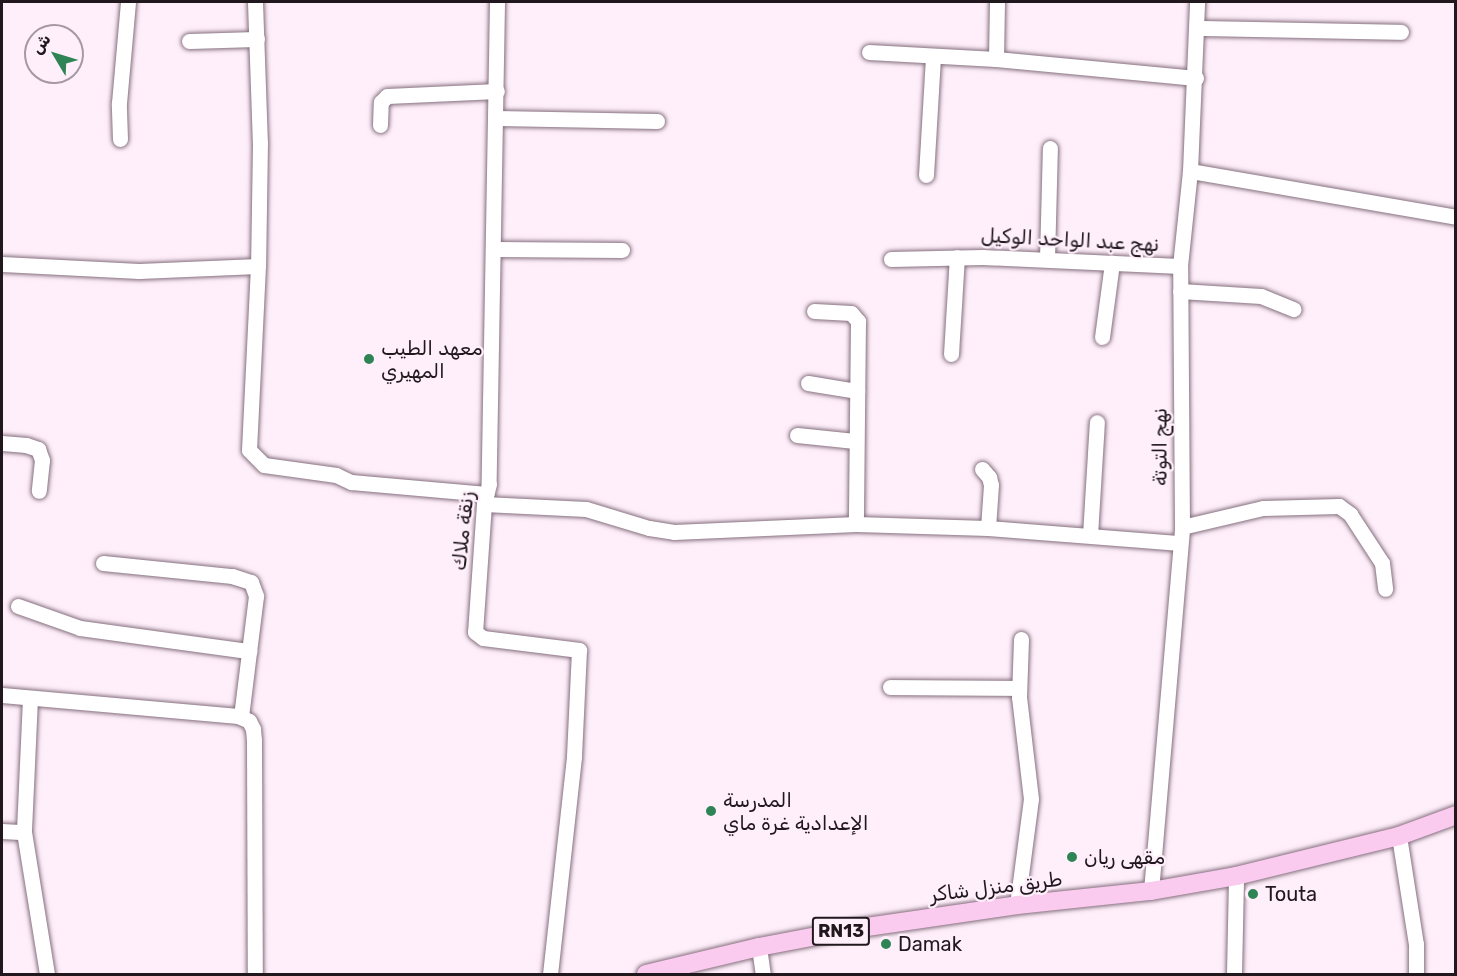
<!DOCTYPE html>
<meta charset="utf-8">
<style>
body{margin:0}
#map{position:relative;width:1457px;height:976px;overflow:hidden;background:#feeffa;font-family:Rubik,"Noto Naskh Arabic",sans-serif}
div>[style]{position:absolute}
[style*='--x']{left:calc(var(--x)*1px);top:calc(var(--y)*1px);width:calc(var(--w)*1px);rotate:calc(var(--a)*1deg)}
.roads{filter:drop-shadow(0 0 2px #856f7e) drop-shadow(0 0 2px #856f7e)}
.minor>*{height:15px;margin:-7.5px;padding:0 7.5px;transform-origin:7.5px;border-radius:7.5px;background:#fff}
.major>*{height:18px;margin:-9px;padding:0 9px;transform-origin:9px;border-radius:9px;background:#fbcbef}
.dots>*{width:16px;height:16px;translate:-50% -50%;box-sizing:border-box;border:3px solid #feeffa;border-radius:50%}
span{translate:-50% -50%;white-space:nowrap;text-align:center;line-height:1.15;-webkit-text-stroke:4.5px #feeffa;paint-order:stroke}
.shield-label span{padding:2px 4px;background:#feeffa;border:2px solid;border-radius:4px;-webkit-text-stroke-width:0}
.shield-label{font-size:18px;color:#21181e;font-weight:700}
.street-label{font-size:20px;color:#21181e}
.poi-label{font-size:20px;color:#21181e}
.left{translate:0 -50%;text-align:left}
.frame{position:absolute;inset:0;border:3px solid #21181e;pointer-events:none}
.north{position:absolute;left:24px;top:24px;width:60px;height:60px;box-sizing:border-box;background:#feeffa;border:2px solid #a699a2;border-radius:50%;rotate:308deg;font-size:16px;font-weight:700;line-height:24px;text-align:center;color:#21181e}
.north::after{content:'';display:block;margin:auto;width:21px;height:27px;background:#2f8456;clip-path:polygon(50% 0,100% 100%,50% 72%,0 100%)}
</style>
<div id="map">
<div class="roads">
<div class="minor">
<div style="--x:255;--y:2;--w:141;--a:88"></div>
<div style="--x:260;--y:143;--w:123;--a:90.9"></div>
<div style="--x:258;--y:266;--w:184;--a:92.8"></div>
<div style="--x:249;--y:450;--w:21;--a:45"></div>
<div style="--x:264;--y:465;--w:73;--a:7.9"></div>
<div style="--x:336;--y:475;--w:17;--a:25"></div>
<div style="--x:351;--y:482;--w:136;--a:5.1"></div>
<div style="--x:497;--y:2;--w:482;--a:91"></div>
<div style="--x:489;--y:484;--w:21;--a:104"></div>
<div style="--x:484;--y:504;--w:128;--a:94"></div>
<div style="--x:475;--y:632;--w:10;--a:37"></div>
<div style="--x:483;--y:638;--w:97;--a:7.1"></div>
<div style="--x:579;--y:650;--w:107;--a:92.7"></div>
<div style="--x:574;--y:757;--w:218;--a:96.3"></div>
<div style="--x:1197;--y:28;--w:204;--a:1.1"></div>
<div style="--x:189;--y:41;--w:68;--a:-1.7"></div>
<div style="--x:869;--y:52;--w:127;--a:3.2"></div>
<div style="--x:996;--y:59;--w:201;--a:5.4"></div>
<div style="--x:996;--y:59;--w:57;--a:-89"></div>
<div style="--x:497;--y:118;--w:160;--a:1.1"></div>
<div style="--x:380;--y:125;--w:23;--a:-88"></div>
<div style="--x:381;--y:102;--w:8;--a:-45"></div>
<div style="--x:387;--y:96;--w:110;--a:-2.6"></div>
<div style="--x:120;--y:139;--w:36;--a:-92"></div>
<div style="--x:119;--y:103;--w:101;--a:-84.9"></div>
<div style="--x:1190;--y:171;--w:270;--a:9.8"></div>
<div style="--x:926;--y:175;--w:119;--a:-86.6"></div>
<div style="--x:494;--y:249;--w:128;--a:0.4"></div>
<div style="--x:891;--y:259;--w:91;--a:-1.3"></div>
<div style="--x:982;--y:257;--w:198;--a:2.6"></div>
<div style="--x:1047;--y:259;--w:111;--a:-88.5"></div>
<div style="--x:2;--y:264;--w:137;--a:2.9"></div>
<div style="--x:139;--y:271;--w:119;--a:-2.4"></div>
<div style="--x:1180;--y:291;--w:81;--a:3.5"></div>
<div style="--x:1261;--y:296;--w:35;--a:22"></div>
<div style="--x:814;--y:311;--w:37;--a:3"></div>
<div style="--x:851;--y:313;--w:11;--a:49"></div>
<div style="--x:858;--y:321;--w:203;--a:90.6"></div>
<div style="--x:1102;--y:337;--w:75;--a:-82.3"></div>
<div style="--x:951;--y:354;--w:97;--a:-86.5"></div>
<div style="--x:808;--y:383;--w:50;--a:9.3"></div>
<div style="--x:797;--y:435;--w:58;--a:5.9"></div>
<div style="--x:2;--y:443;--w:24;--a:5"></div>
<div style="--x:26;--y:445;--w:13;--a:18"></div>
<div style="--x:38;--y:449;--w:12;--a:70"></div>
<div style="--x:42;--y:460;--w:31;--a:96"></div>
<div style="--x:982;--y:469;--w:11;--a:49"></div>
<div style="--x:989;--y:477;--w:8;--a:76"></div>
<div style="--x:991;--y:485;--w:43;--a:94"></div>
<div style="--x:484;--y:504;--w:102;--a:2.8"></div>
<div style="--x:586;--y:509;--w:66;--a:16.8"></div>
<div style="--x:649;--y:528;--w:25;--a:9"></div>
<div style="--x:674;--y:532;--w:182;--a:-2.5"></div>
<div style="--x:856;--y:524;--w:132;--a:1.7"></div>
<div style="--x:988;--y:528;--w:193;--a:4.5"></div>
<div style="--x:1182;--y:527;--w:83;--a:-13.2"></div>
<div style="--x:1263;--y:508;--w:76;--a:-1.5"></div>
<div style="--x:1339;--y:506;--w:14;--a:36"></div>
<div style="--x:1350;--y:514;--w:59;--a:56.9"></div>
<div style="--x:1382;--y:563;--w:26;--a:83"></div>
<div style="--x:1090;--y:535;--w:113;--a:-86.5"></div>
<div style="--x:103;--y:563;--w:130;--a:5.8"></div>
<div style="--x:232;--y:576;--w:20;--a:18"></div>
<div style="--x:251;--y:582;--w:15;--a:70"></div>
<div style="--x:256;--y:596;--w:122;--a:97.1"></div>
<div style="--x:18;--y:606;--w:66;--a:19.5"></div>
<div style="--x:80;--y:628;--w:171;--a:7.8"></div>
<div style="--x:890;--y:687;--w:129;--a:0.4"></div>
<div style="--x:2;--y:695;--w:237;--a:5.1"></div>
<div style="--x:238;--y:716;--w:12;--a:24"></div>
<div style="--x:249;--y:721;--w:9;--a:63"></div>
<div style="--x:253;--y:729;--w:11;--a:85"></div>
<div style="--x:254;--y:740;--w:234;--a:89.8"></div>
<div style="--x:30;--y:698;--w:134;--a:92.6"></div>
<div style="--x:24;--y:832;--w:144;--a:80.8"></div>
<div style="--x:2;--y:831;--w:22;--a:3"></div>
<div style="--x:1399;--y:836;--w:109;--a:81.1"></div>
<div style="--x:1416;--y:944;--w:30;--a:90"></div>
<div style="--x:1151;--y:891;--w:365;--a:-85.1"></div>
<div style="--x:1182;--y:527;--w:261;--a:-90.4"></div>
<div style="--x:1180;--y:266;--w:96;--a:-84"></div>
<div style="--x:1190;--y:171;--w:169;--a:-87.6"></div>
<div style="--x:1017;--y:905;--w:107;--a:-82.5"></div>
<div style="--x:1031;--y:799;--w:103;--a:-96.7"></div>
<div style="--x:1019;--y:697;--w:58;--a:-88"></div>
<div style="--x:759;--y:947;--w:27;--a:82"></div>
<div style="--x:1234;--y:974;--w:98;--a:-88.8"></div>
</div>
<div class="major">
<div style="--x:646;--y:974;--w:116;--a:-13.4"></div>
<div style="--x:759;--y:947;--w:96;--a:-10.8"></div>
<div style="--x:853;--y:929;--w:166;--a:-8.3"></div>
<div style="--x:1017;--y:905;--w:135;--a:-6"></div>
<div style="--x:1151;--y:891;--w:86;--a:-10"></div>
<div style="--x:1236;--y:876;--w:168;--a:-13.8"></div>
<div style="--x:1399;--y:836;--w:61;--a:-20.2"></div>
</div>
</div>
<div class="dots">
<div style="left:369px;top:359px;background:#2f8456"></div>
<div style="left:711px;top:811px;background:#2f8456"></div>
<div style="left:1072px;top:857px;background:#2f8456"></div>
<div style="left:1253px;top:894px;background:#2f8456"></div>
<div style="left:886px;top:944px;background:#2f8456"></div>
</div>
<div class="shield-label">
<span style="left:841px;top:931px">RN13</span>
</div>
<div class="street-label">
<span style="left:1070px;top:240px;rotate:3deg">نهج عبد الواحد الوكيل</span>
<span style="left:1160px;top:447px;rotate:-90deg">نهج التوتة</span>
<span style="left:463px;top:531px;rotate:-84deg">زنقة ملاك</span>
<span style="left:996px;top:887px;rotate:-7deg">طريق منزل شاكر</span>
</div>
<div class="poi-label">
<span class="left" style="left:381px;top:360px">معهد الطيب<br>المهيري</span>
<span class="left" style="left:723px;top:812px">المدرسة<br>الإعدادية غرة ماي</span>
<span class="left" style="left:1084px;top:857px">مقهى ريان</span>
<span class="left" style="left:1265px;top:894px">Touta</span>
<span class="left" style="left:898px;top:944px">Damak</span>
</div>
<div class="frame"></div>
<div class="north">ش</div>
</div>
